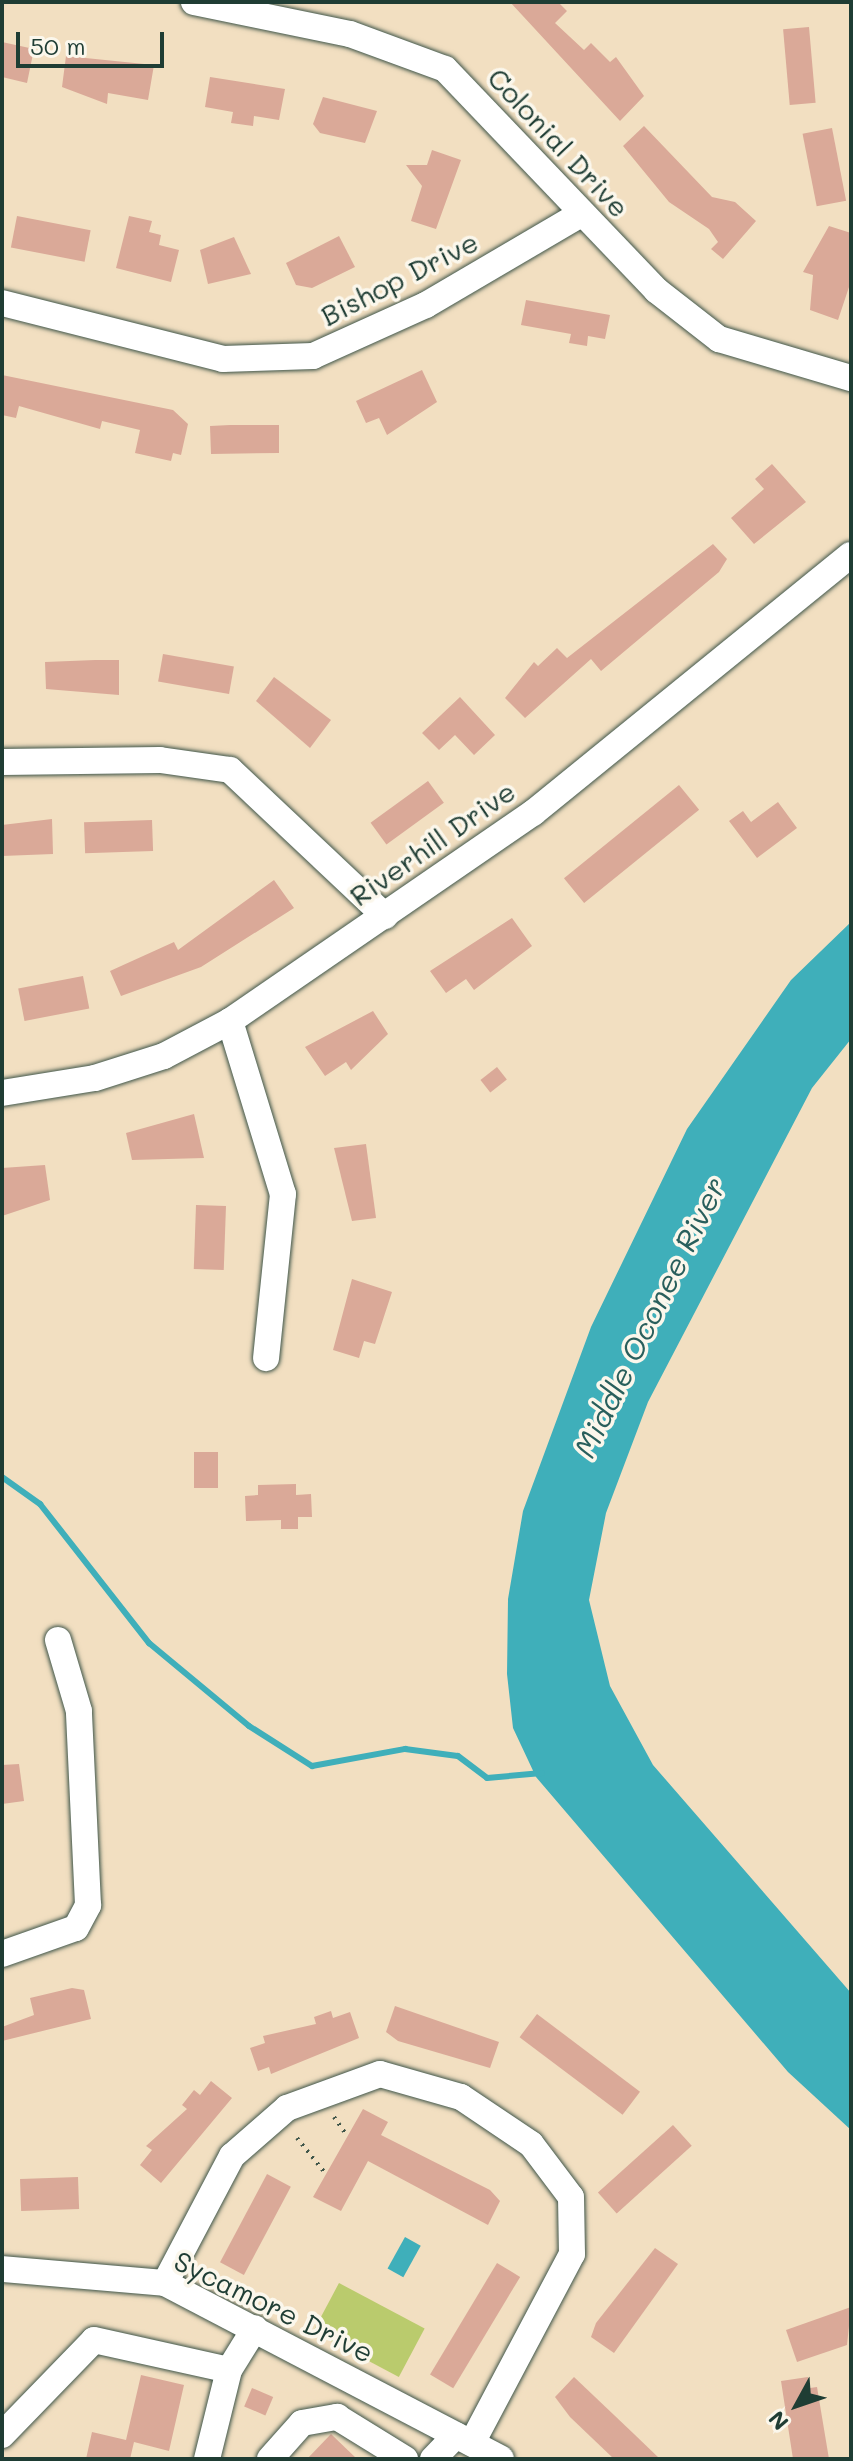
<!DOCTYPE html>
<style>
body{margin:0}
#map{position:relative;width:853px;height:2461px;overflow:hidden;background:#f2dfc1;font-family:Mali,sans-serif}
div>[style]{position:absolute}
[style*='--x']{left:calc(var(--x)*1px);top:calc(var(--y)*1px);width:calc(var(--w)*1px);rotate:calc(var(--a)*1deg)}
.green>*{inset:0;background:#bacb6d;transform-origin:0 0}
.water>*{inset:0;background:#3fafba;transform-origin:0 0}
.stream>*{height:6px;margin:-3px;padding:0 3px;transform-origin:3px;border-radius:3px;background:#3fafba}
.building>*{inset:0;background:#daa998;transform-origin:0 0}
.path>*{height:4px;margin-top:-2px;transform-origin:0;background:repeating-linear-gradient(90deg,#3f5549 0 2px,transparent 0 8px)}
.roads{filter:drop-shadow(0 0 2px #3f5549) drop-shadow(0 0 2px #3f5549)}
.minor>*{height:26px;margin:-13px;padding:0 13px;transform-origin:13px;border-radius:13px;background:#fff}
span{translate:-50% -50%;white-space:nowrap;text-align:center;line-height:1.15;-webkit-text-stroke:7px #fbf7ec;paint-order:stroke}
.street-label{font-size:28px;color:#1f3d34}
.water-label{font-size:30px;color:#295f5c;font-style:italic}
.frame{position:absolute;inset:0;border:4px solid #1f3d34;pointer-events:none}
.north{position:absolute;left:757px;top:2365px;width:80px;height:80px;-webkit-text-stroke:6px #fbf7ec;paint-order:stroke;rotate:230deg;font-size:22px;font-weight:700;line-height:32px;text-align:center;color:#1f3d34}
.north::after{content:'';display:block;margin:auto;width:28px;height:36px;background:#1f3d34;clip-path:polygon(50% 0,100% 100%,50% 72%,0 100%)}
.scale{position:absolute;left:16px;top:32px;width:148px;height:36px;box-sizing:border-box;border:4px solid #1f3d34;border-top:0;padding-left:10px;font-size:24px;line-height:28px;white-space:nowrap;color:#1f3d34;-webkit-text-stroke:6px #fbf7ec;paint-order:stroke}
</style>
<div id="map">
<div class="green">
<div style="left:339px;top:2283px;width:97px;height:55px;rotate:28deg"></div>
</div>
<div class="water">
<div style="clip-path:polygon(851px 922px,851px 1039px,812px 1088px,648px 1402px,606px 1513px,589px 1600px,610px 1686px,653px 1765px,851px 1993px,851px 2130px,788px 2072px,536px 1777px,513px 1728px,507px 1674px,508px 1599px,523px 1511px,591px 1327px,687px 1129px,791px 980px)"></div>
<div style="left:405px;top:2237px;width:18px;height:36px;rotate:29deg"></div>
</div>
<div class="stream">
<div style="--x:2;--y:1477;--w:47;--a:35.4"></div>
<div style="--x:40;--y:1504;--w:177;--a:51.9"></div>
<div style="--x:149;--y:1643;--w:130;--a:39.7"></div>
<div style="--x:249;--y:1726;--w:75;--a:32.4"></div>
<div style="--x:312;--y:1766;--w:95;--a:-10.4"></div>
<div style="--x:405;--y:1749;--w:53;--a:7.5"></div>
<div style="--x:458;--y:1756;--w:36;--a:37"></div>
<div style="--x:487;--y:1778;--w:55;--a:-5.2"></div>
</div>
<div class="building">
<div style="clip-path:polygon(510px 2px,558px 2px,567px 11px,555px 23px,584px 50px,591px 43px,610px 62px,616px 57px,644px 96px,620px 121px)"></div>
<div style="left:809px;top:27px;width:76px;height:26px;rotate:85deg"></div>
<div style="clip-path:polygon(2px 42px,34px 49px,27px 83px,2px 77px)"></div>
<div style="clip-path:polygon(66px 56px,154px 65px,148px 100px,108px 93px,107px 104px,62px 87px)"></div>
<div style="clip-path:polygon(210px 77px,285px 89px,279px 120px,254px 116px,253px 126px,231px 123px,233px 112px,205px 107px)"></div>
<div style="clip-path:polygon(323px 97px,377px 111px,365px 143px,320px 133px,313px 124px)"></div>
<div style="clip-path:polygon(644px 126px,712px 197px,735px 202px,756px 221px,723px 259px,711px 249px,718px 242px,709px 229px,669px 202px,623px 146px)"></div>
<div style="left:832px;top:128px;width:74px;height:30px;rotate:79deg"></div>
<div style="clip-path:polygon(432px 150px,461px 160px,436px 229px,411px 221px,422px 186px,406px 165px,427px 165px)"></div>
<div style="left:17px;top:216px;width:75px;height:32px;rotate:11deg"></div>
<div style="clip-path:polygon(129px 216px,152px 221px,149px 232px,161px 235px,159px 245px,179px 250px,171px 282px,116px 268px)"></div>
<div style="clip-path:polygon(829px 226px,851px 233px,851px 281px,838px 320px,810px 310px,813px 275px,803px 272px)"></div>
<div style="clip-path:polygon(339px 236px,355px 267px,312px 288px,296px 285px,286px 263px)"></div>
<div style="clip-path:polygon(234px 237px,251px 274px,208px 284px,200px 250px)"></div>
<div style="clip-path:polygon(526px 300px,610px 315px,605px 339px,588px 336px,587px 346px,569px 343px,571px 334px,521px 325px)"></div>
<div style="clip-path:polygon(422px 370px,437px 402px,387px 435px,379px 418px,366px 423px,356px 401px)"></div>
<div style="clip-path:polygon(2px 375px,173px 410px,188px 424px,181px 455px,173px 453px,171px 461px,135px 453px,140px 430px,102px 421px,100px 429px,19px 406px,16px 418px,2px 415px)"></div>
<div style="clip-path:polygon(230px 425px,279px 425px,279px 453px,211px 454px,210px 426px)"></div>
<div style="clip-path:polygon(772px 464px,806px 502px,754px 544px,731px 518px,764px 489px,755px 479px)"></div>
<div style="clip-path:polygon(713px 544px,727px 559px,719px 572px,601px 671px,591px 659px,525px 718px,505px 698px,534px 662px,538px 666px,557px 648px,567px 658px)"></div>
<div style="left:163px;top:654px;width:72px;height:28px;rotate:10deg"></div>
<div style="clip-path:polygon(95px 660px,119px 660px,119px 695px,46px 689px,45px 662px)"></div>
<div style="clip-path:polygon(274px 677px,331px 720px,310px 748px,256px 701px)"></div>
<div style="clip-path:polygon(460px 697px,495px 735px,474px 755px,455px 735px,439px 750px,422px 733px)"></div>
<div style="left:428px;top:781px;width:27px;height:71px;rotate:54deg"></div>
<div style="left:679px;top:785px;width:32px;height:148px;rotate:51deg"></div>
<div style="clip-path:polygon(778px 802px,797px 828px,757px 858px,729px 821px,743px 811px,751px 822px)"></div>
<div style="clip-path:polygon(52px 819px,53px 854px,2px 856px,2px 825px)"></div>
<div style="left:152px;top:820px;width:31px;height:68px;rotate:88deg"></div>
<div style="clip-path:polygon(274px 880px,294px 908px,201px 967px,121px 996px,110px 971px,174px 942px,178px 950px)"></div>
<div style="clip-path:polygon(512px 918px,532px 946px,474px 990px,466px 979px,446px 993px,430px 971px)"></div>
<div style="left:83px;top:976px;width:33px;height:66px;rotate:79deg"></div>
<div style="clip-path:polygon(373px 1011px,388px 1034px,351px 1070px,346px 1062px,325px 1076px,305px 1047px)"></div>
<div style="left:497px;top:1067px;width:16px;height:21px;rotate:52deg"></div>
<div style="clip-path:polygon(194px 1114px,204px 1158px,132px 1160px,126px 1133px)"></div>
<div style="clip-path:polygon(366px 1144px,376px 1218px,352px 1221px,334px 1148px)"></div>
<div style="clip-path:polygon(45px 1165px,50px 1200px,2px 1216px,2px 1168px)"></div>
<div style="left:196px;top:1205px;width:30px;height:64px;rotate:2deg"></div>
<div style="clip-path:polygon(352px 1279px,392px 1292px,375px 1344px,364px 1341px,359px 1358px,333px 1350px)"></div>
<div style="left:194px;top:1452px;width:24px;height:36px"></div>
<div style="clip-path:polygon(296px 1484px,296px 1495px,311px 1494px,312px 1517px,298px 1517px,298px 1529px,281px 1529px,281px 1520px,246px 1521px,245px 1496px,258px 1495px,258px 1485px)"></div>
<div style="clip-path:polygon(19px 1764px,24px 1801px,2px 1804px,2px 1765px)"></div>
<div style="clip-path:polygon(72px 1988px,84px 1990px,91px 2019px,2px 2041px,2px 2027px,34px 2015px,30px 1998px)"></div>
<div style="clip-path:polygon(395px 2006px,499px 2042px,490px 2068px,398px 2041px,386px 2032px)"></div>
<div style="clip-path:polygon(331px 2011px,333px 2018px,350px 2012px,359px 2038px,271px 2074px,269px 2067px,258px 2071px,250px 2048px,265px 2043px,263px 2036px,316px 2024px,314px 2017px)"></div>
<div style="left:537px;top:2014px;width:129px;height:29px;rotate:37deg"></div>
<div style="clip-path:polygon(211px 2081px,232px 2098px,161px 2183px,140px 2165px,152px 2150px,146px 2146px,187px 2109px,182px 2105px,194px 2090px,200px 2095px)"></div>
<div style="clip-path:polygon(363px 2109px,388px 2122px,381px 2135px,490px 2190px,500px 2201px,488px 2225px,368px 2161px,341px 2211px,313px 2197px)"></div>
<div style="left:673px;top:2125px;width:28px;height:101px;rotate:48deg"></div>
<div style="left:267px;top:2174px;width:27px;height:100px;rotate:28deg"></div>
<div style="left:78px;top:2177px;width:32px;height:58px;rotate:88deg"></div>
<div style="clip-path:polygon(655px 2248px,678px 2264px,614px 2353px,591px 2337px,596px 2323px)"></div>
<div style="left:497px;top:2263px;width:27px;height:130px;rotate:31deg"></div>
<div style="clip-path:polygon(851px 2307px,847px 2345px,797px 2362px,786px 2330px)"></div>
<div style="clip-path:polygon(141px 2375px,184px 2385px,169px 2451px,134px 2442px,130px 2459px,86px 2459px,92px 2432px,126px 2440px)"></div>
<div style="clip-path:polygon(574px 2377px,634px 2434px,660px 2459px,614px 2459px,570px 2417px,555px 2397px)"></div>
<div style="clip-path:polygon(808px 2377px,810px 2388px,817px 2387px,829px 2459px,793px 2459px,781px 2381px)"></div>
<div style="left:252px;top:2388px;width:23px;height:20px;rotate:23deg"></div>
<div style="clip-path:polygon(331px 2434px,357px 2459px,307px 2459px)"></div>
</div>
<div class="path">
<div style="--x:334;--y:2117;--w:21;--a:55"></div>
<div style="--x:297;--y:2138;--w:45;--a:51.3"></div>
</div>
<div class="roads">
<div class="minor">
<div style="--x:194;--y:2;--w:159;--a:11.6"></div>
<div style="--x:350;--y:34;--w:101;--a:20.2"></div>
<div style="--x:445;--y:69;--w:306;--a:46.3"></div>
<div style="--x:656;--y:290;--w:80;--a:37.9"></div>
<div style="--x:719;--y:339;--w:138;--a:16.5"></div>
<div style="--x:2;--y:303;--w:228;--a:14.2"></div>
<div style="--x:223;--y:359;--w:90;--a:-1.9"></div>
<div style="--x:313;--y:356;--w:124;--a:-24.3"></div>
<div style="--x:426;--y:305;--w:180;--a:-30.4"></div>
<div style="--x:2;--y:762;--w:158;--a:-0.7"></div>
<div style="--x:160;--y:760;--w:71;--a:8.1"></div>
<div style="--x:230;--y:770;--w:213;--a:43.3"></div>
<div style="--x:230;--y:1021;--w:181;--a:73"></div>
<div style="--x:283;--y:1194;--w:165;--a:95.9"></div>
<div style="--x:2;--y:1093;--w:94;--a:-9.2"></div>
<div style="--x:95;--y:1078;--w:72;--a:-17.7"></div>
<div style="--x:164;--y:1056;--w:75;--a:-27.9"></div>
<div style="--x:230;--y:1021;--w:368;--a:-34.5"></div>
<div style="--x:533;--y:813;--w:409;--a:-39.1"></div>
<div style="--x:2;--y:1954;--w:78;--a:-19.4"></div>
<div style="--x:76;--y:1928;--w:26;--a:-62"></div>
<div style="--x:88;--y:1905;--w:194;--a:-92.7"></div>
<div style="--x:79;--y:1711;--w:74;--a:-106.5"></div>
<div style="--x:2;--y:2269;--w:164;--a:4.9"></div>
<div style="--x:165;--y:2283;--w:379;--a:27.6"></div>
<div style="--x:165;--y:2283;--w:144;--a:-62.2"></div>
<div style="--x:232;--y:2156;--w:73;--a:-41.1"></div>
<div style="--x:287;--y:2108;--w:99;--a:-20.1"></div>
<div style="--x:380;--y:2074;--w:84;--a:15.9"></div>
<div style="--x:461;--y:2097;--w:84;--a:33.9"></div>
<div style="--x:531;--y:2144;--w:66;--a:53"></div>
<div style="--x:571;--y:2197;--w:57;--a:89"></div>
<div style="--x:572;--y:2254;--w:214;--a:117.9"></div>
<div style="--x:2;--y:2435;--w:132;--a:-45.9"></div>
<div style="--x:94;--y:2340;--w:138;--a:12.5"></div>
<div style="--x:207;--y:2459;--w:92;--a:-76.1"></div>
<div style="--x:229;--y:2370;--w:49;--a:-58.2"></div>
<div style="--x:270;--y:2459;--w:48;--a:-48.4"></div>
<div style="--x:302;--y:2423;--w:36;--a:-10"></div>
<div style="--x:337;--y:2417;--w:80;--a:31.7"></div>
<div style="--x:433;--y:2459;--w:33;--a:-46"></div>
</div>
</div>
<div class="street-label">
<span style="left:559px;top:142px;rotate:47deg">Colonial Drive</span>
<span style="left:399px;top:278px;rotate:-27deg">Bishop Drive</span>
<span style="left:432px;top:843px;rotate:-35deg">Riverhill Drive</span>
<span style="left:274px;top:2306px;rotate:26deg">Sycamore Drive</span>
</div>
<div class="water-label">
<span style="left:649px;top:1317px;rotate:-64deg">Middle Oconee River</span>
</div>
<div class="frame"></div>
<div class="north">N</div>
<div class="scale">50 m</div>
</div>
